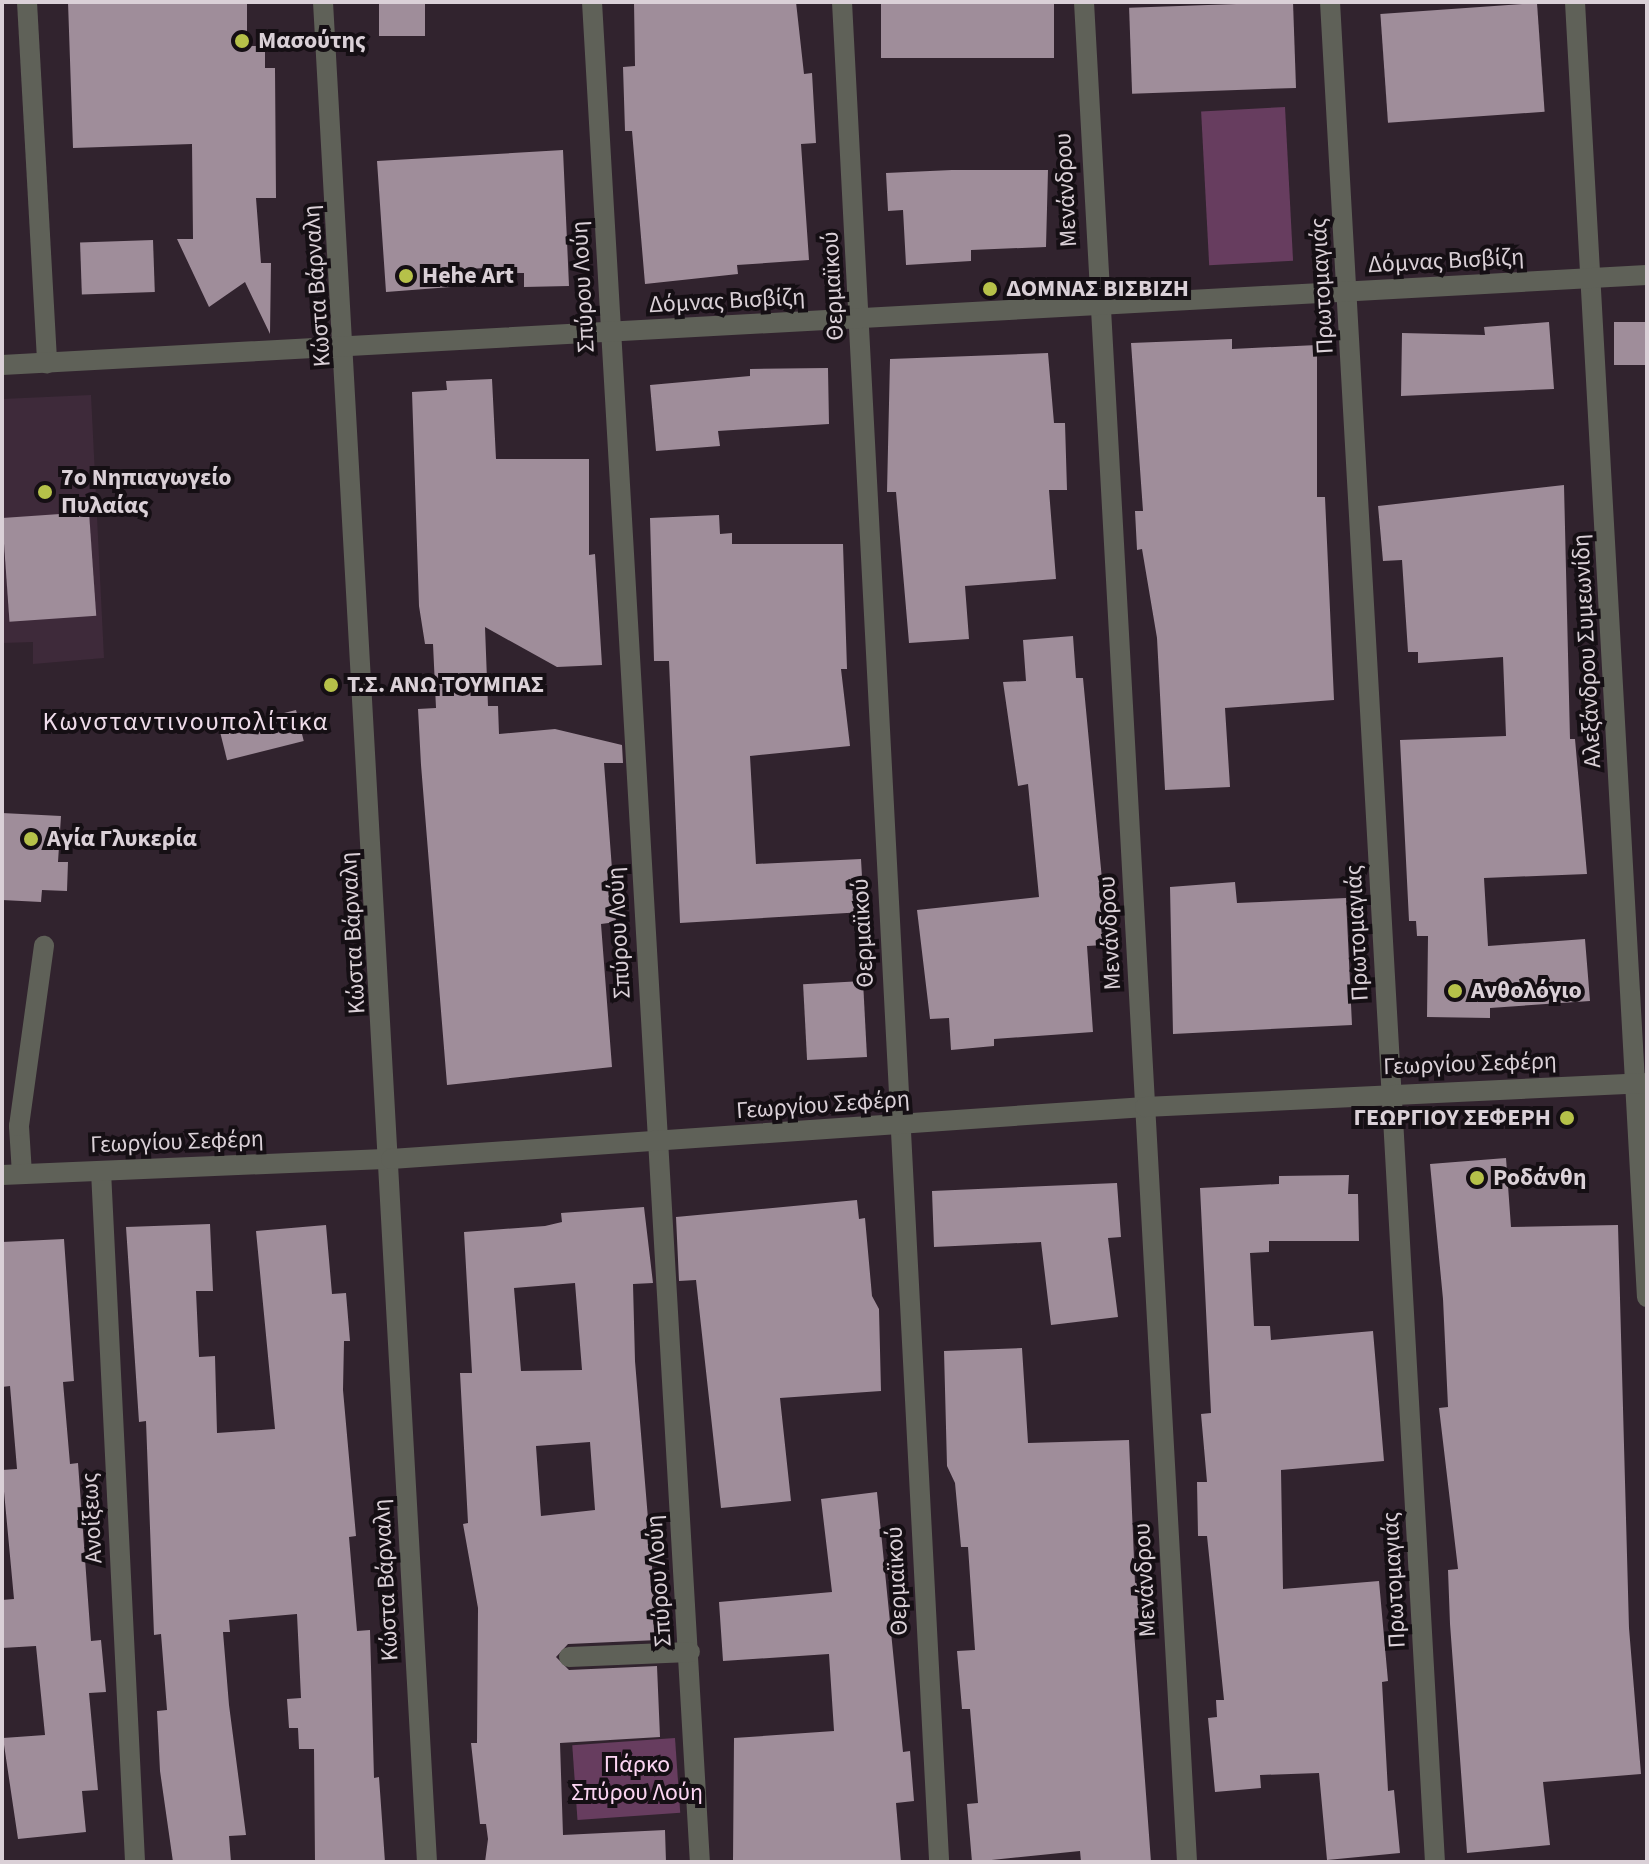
<!DOCTYPE html>
<meta charset="utf-8">
<style>
body{margin:0}
#map{position:relative;width:1649px;height:1864px;overflow:hidden;background:#31232e;font-family:"Source Sans 3",sans-serif}
div>[style]{position:absolute}
[style*='--x']{left:calc(var(--x)*1px);top:calc(var(--y)*1px);width:calc(var(--w)*1px);rotate:calc(var(--a)*1deg)}
.built>*{inset:0;background:#3e2a3a}
.green>*{inset:0;background:#673d5f;transform-origin:0 0}
.building>*{inset:0;background:#9f8d9a;transform-origin:0 0}
.street>*{height:20px;margin:-10px;padding:0 10px;transform-origin:10px;border-radius:10px;background:#5f6158}
.dots>*{width:22px;height:22px;translate:-50% -50%;box-sizing:border-box;border:4px solid #150f14;border-radius:50%}
span{translate:-50% -50%;white-space:nowrap;text-align:center;line-height:1.15;-webkit-text-stroke:8px #150f14;paint-order:stroke}
.poi-label{font-size:24px;color:#dad0d7;font-weight:700}
.left{translate:0 -50%;text-align:left}
.right{translate:-100% -50%;text-align:right}
.street-label{font-size:24px;color:#dad0d7}
.park-label{font-size:24px;color:#fcd5f2}
.neighbourhood-label{font-size:26px;color:#efdcea;letter-spacing:2px}
.frame{position:absolute;inset:0;border:4px solid #dad0d7;pointer-events:none}
</style>
<div id="map">
<div class="built">
<div style="clip-path:polygon(91px 395px,104px 658px,33px 664px,33px 642px,2px 643px,2px 399px)"></div>
</div>
<div class="green">
<div style="left:1285px;top:107px;width:154px;height:84px;rotate:87deg"></div>
<div style="left:675px;top:1738px;width:75px;height:103px;rotate:86deg"></div>
</div>
<div class="building">
<div style="clip-path:polygon(68px 2px,247px 4px,247px 46px,265px 46px,265px 68px,275px 68px,276px 198px,256px 198px,261px 263px,271px 263px,270px 334px,245px 282px,209px 307px,177px 239px,193px 239px,192px 144px,73px 148px)"></div>
<div style="left:379px;top:2px;width:46px;height:34px"></div>
<div style="clip-path:polygon(634px 2px,796px 2px,804px 74px,812px 73px,816px 143px,801px 144px,809px 260px,737px 265px,738px 274px,645px 284px,632px 131px,625px 131px,623px 67px,635px 66px)"></div>
<div style="left:881px;top:2px;width:173px;height:56px"></div>
<div style="left:1293px;top:2px;width:86px;height:164px;rotate:88deg"></div>
<div style="left:1537px;top:3px;width:109px;height:157px;rotate:86deg"></div>
<div style="clip-path:polygon(563px 150px,569px 286px,524px 287px,524px 273px,504px 273px,504px 267px,449px 270px,451px 287px,386px 292px,377px 161px)"></div>
<div style="clip-path:polygon(952px 170px,1048px 170px,1046px 247px,971px 250px,971px 261px,906px 265px,903px 210px,888px 211px,886px 173px)"></div>
<div style="left:153px;top:240px;width:52px;height:73px;rotate:88deg"></div>
<div style="clip-path:polygon(1549px 322px,1554px 389px,1401px 396px,1402px 333px,1485px 335px,1484px 327px)"></div>
<div style="left:1614px;top:322px;width:33px;height:43px"></div>
<div style="clip-path:polygon(1232px 339px,1232px 349px,1317px 345px,1317px 497px,1325px 497px,1334px 700px,1225px 708px,1230px 787px,1165px 790px,1157px 638px,1142px 549px,1137px 550px,1135px 511px,1143px 511px,1131px 343px)"></div>
<div style="clip-path:polygon(1048px 353px,1054px 423px,1065px 423px,1067px 490px,1049px 490px,1056px 579px,965px 586px,969px 639px,909px 643px,896px 492px,887px 492px,890px 359px)"></div>
<div style="clip-path:polygon(828px 368px,829px 424px,718px 431px,720px 446px,656px 451px,650px 385px,750px 376px,750px 369px)"></div>
<div style="clip-path:polygon(492px 379px,496px 459px,589px 459px,589px 555px,595px 554px,602px 665px,557px 667px,485px 627px,488px 706px,498px 706px,499px 734px,555px 729px,622px 745px,623px 763px,604px 763px,616px 922px,601px 924px,612px 1067px,447px 1085px,421px 765px,418px 709px,436px 708px,433px 644px,425px 644px,419px 606px,412px 392px,447px 390px,446px 381px)"></div>
<div style="clip-path:polygon(1564px 485px,1570px 739px,1575px 739px,1587px 874px,1484px 878px,1488px 946px,1585px 939px,1590px 1001px,1490px 1008px,1490px 1018px,1427px 1017px,1428px 936px,1417px 936px,1416px 921px,1409px 921px,1400px 740px,1506px 736px,1503px 657px,1418px 663px,1418px 652px,1408px 652px,1402px 560px,1383px 561px,1378px 506px)"></div>
<div style="left:89px;top:512px;width:104px;height:87px;rotate:86deg"></div>
<div style="clip-path:polygon(719px 515px,720px 534px,732px 533px,732px 544px,843px 544px,847px 669px,841px 669px,850px 746px,750px 756px,756px 864px,861px 859px,864px 912px,680px 923px,669px 661px,654px 661px,650px 518px)"></div>
<div style="clip-path:polygon(1073px 636px,1076px 678px,1083px 678px,1103px 890px,1104px 945px,1087px 946px,1093px 1032px,994px 1039px,994px 1046px,951px 1050px,949px 1018px,930px 1019px,917px 910px,1039px 897px,1028px 784px,1018px 786px,1003px 682px,1026px 681px,1023px 640px)"></div>
<div style="left:296px;top:710px;width:32px;height:79px;rotate:76deg"></div>
<div style="clip-path:polygon(2px 813px,61px 816px,58px 862px,68px 862px,67px 891px,42px 890px,41px 902px,2px 900px)"></div>
<div style="clip-path:polygon(1235px 882px,1237px 903px,1346px 898px,1352px 1025px,1173px 1034px,1170px 887px)"></div>
<div style="left:863px;top:981px;width:76px;height:60px;rotate:87deg"></div>
<div style="clip-path:polygon(1506px 1158px,1511px 1227px,1618px 1225px,1629px 1628px,1641px 1774px,1543px 1782px,1550px 1845px,1467px 1853px,1450px 1624px,1448px 1570px,1458px 1569px,1439px 1408px,1448px 1407px,1443px 1299px,1430px 1164px)"></div>
<div style="clip-path:polygon(1349px 1175px,1348px 1194px,1358px 1194px,1359px 1241px,1269px 1241px,1269px 1252px,1250px 1253px,1254px 1326px,1270px 1326px,1271px 1340px,1373px 1331px,1384px 1461px,1281px 1470px,1283px 1589px,1379px 1581px,1388px 1681px,1382px 1682px,1388px 1791px,1394px 1790px,1400px 1853px,1327px 1860px,1319px 1773px,1260px 1775px,1261px 1788px,1215px 1792px,1208px 1718px,1217px 1717px,1216px 1700px,1224px 1700px,1207px 1536px,1198px 1536px,1197px 1482px,1207px 1482px,1201px 1414px,1211px 1413px,1200px 1188px,1279px 1184px,1279px 1176px)"></div>
<div style="clip-path:polygon(1117px 1183px,1121px 1237px,1108px 1238px,1118px 1317px,1051px 1325px,1041px 1242px,934px 1247px,932px 1191px)"></div>
<div style="clip-path:polygon(857px 1200px,859px 1219px,865px 1218px,872px 1296px,879px 1309px,881px 1391px,780px 1398px,791px 1501px,721px 1508px,696px 1280px,679px 1281px,676px 1217px)"></div>
<div style="clip-path:polygon(evenodd,644px 1207px,653px 1283px,633px 1284px,635px 1361px,658px 1640px,568px 1644px,556px 1657px,569px 1670px,657px 1666px,660px 1737px,560px 1743px,563px 1835px,665px 1830px,666px 1862px,485px 1862px,488px 1839px,486px 1824px,480px 1824px,471px 1743px,477px 1743px,478px 1608px,463px 1524px,468px 1523px,460px 1373px,472px 1373px,464px 1232px,545px 1226px,562px 1222px,561px 1213px,644px 1207px,575px 1283px,582px 1370px,521px 1371px,514px 1288px,575px 1283px,644px 1207px,590px 1442px,595px 1510px,541px 1516px,536px 1446px,590px 1442px)"></div>
<div style="clip-path:polygon(210px 1224px,213px 1291px,196px 1291px,199px 1357px,215px 1356px,217px 1433px,275px 1429px,256px 1231px,326px 1225px,332px 1294px,346px 1293px,350px 1341px,344px 1341px,343px 1390px,356px 1536px,349px 1537px,357px 1631px,370px 1630px,374px 1778px,379px 1777px,385px 1862px,315px 1862px,314px 1749px,299px 1749px,298px 1728px,289px 1728px,287px 1699px,301px 1698px,297px 1614px,229px 1620px,230px 1632px,223px 1632px,229px 1705px,246px 1835px,229px 1836px,231px 1862px,173px 1862px,160px 1771px,157px 1711px,167px 1710px,161px 1634px,154px 1635px,146px 1421px,139px 1422px,126px 1227px)"></div>
<div style="clip-path:polygon(64px 1239px,74px 1381px,63px 1382px,70px 1464px,78px 1463px,91px 1641px,101px 1640px,106px 1692px,89px 1693px,98px 1790px,82px 1791px,86px 1832px,18px 1839px,3px 1738px,45px 1735px,36px 1646px,2px 1648px,2px 1600px,14px 1599px,2px 1470px,17px 1469px,10px 1386px,2px 1387px,2px 1242px)"></div>
<div style="clip-path:polygon(1022px 1348px,1028px 1443px,1129px 1440px,1135px 1583px,1141px 1582px,1144px 1631px,1134px 1631px,1151px 1862px,1081px 1862px,1080px 1851px,972px 1862px,967px 1804px,978px 1803px,970px 1709px,962px 1709px,957px 1651px,975px 1650px,968px 1547px,961px 1547px,955px 1483px,947px 1466px,944px 1351px)"></div>
<div style="clip-path:polygon(877px 1492px,903px 1752px,910px 1751px,914px 1801px,896px 1803px,901px 1862px,733px 1862px,734px 1738px,834px 1731px,829px 1654px,723px 1661px,719px 1602px,832px 1592px,821px 1499px)"></div>
</div>
<div class="street">
<div style="--x:27;--y:2;--w:362;--a:86.8"></div>
<div style="--x:323;--y:2;--w:1863;--a:86.8"></div>
<div style="--x:592;--y:2;--w:1863;--a:86.68"></div>
<div style="--x:842;--y:2;--w:1863;--a:87.01"></div>
<div style="--x:1084;--y:2;--w:1863;--a:86.83"></div>
<div style="--x:1330;--y:2;--w:1863;--a:86.77"></div>
<div style="--x:1575;--y:2;--w:1297;--a:86.82"></div>
<div style="--x:2;--y:365;--w:1647;--a:-3.13"></div>
<div style="--x:101;--y:1171;--w:692;--a:87.18"></div>
<div style="--x:22;--y:1174;--w:48;--a:-93.6"></div>
<div style="--x:19;--y:1126;--w:182;--a:-82.1"></div>
<div style="--x:2;--y:1175;--w:389;--a:-2.4"></div>
<div style="--x:391;--y:1159;--w:756;--a:-3.95"></div>
<div style="--x:1145;--y:1107;--w:503;--a:-2.74"></div>
<div style="--x:569;--y:1657;--w:121;--a:-2.4"></div>
</div>
<div class="dots">
<div style="left:242px;top:41px;background:#b6c149"></div>
<div style="left:406px;top:276px;background:#b6c149"></div>
<div style="left:990px;top:289px;background:#b6c149"></div>
<div style="left:45px;top:492px;background:#b6c149"></div>
<div style="left:331px;top:685px;background:#b6c149"></div>
<div style="left:31px;top:839px;background:#b6c149"></div>
<div style="left:1455px;top:991px;background:#b6c149"></div>
<div style="left:1567px;top:1118px;background:#b6c149"></div>
<div style="left:1477px;top:1178px;background:#b6c149"></div>
</div>
<div class="poi-label">
<span class="left" style="left:258px;top:41px">Μασούτης</span>
<span class="left" style="left:422px;top:276px">Hehe Art</span>
<span class="left" style="left:1006px;top:289px">ΔΟΜΝΑΣ ΒΙΣΒΙΖΗ</span>
<span class="left" style="left:61px;top:492px">7ο Νηπιαγωγείο<br>Πυλαίας</span>
<span class="left" style="left:347px;top:685px">Τ.Σ. ΑΝΩ ΤΟΥΜΠΑΣ</span>
<span class="left" style="left:47px;top:839px">Αγία Γλυκερία</span>
<span class="left" style="left:1471px;top:991px">Ανθολόγιο</span>
<span class="right" style="left:1551px;top:1118px">ΓΕΩΡΓΙΟΥ ΣΕΦΕΡΗ</span>
<span class="left" style="left:1493px;top:1178px">Ροδάνθη</span>
</div>
<div class="street-label">
<span style="left:1066px;top:190px;rotate:-93deg">Μενάνδρου</span>
<span style="left:1446px;top:261px;rotate:-3deg">Δόμνας Βισβίζη</span>
<span style="left:317px;top:286px;rotate:-94deg">Κώστα Βάρναλη</span>
<span style="left:833px;top:286px;rotate:-93deg">Θερμαϊκού</span>
<span style="left:1322px;top:286px;rotate:-93deg">Πρωτομαγιάς</span>
<span style="left:583px;top:287px;rotate:-93deg">Σπύρου Λούη</span>
<span style="left:727px;top:301px;rotate:-3deg">Δόμνας Βισβίζη</span>
<span style="left:1587px;top:651px;rotate:-93deg">Αλεξάνδρου Συμεωνίδη</span>
<span style="left:353px;top:933px;rotate:-93deg">Κώστα Βάρναλη</span>
<span style="left:619px;top:933px;rotate:-93deg">Σπύρου Λούη</span>
<span style="left:863px;top:933px;rotate:-93deg">Θερμαϊκού</span>
<span style="left:1110px;top:933px;rotate:-93deg">Μενάνδρου</span>
<span style="left:1357px;top:933px;rotate:-93deg">Πρωτομαγιάς</span>
<span style="left:1470px;top:1064px;rotate:-2deg">Γεωργίου Σεφέρη</span>
<span style="left:823px;top:1105px;rotate:-4deg">Γεωργίου Σεφέρη</span>
<span style="left:177px;top:1142px;rotate:-2deg">Γεωργίου Σεφέρη</span>
<span style="left:92px;top:1518px;rotate:-93deg">Ανοίξεως</span>
<span style="left:386px;top:1580px;rotate:-93deg">Κώστα Βάρναλη</span>
<span style="left:1145px;top:1580px;rotate:-93deg">Μενάνδρου</span>
<span style="left:1394px;top:1580px;rotate:-93deg">Πρωτομαγιάς</span>
<span style="left:659px;top:1581px;rotate:-94deg">Σπύρου Λούη</span>
<span style="left:897px;top:1581px;rotate:-93deg">Θερμαϊκού</span>
</div>
<div class="park-label">
<span style="left:637px;top:1779px">Πάρκο<br>Σπύρου Λούη</span>
</div>
<div class="neighbourhood-label">
<span style="left:186px;top:722px">Κωνσταντινουπολίτικα</span>
</div>
<div class="frame"></div>
</div>
